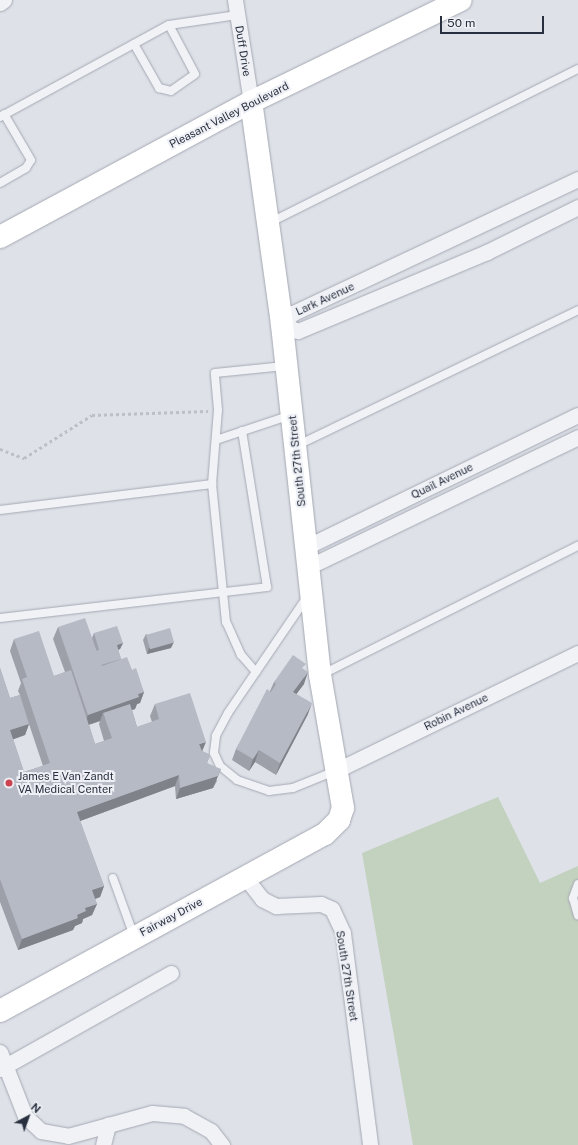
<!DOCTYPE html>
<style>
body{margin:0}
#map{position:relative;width:578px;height:1145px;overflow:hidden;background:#dee1e8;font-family:"Public Sans",sans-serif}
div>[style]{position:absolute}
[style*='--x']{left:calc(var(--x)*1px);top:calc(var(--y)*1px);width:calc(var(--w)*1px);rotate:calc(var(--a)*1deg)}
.green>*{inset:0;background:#c3d1bf}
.path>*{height:2.5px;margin-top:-1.25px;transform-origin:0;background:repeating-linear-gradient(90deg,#bdbfc6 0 3px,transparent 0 6px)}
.roads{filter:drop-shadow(0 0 1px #a4a8b2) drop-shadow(0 0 1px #a4a8b2)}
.lane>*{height:8px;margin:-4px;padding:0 4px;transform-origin:4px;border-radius:4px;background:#f1f2f6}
.street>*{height:15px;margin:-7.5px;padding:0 7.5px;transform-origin:7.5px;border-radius:7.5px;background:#f1f2f6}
.secondary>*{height:22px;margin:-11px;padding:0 11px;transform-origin:11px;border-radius:11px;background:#fff}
.primary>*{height:22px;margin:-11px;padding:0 11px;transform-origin:11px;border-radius:11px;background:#fff}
.wall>*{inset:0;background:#9da0a9}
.shaded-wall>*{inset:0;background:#7f8289}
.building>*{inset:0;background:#b6bac4;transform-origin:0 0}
.dots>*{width:11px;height:11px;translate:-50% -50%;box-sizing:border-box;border:2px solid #eef0f5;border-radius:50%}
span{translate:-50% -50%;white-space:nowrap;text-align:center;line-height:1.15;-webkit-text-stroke:4px #eef0f5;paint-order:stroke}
.street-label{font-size:11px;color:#282f3e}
.poi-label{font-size:11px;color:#282f3e}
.left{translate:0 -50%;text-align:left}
.north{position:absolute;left:8px;top:1097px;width:40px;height:40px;-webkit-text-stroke:3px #eef0f5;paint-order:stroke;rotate:41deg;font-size:11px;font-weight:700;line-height:16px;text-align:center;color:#282f3e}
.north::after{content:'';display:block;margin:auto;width:14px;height:18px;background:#282f3e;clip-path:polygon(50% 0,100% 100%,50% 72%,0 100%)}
.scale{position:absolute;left:440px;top:16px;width:104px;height:18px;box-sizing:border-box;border:2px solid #282f3e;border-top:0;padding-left:5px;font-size:12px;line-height:14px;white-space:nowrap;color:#282f3e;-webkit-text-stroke:3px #eef0f5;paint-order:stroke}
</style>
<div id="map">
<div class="green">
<div style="clip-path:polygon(498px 797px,540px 883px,578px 866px,578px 1145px,413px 1145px,362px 853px)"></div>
</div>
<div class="path">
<div style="--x:0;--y:449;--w:26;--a:21"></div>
<div style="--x:24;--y:458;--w:80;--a:-32.3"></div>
<div style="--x:92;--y:415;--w:116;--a:-2"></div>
</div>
<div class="roads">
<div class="lane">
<div style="--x:134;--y:44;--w:51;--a:60.4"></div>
<div style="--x:159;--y:88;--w:12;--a:14"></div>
<div style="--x:171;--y:91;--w:29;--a:-35"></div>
<div style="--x:195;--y:74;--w:55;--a:-118"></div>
<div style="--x:0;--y:117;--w:192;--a:-28.6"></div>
<div style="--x:169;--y:25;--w:69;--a:-8.4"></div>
<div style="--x:0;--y:183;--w:30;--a:-30"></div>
<div style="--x:26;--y:168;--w:9;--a:-58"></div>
<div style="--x:31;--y:160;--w:53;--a:-120.4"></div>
<div style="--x:269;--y:223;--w:345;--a:-26.5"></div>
<div style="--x:216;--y:440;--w:79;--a:-18.4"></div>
<div style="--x:296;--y:446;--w:313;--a:-25.7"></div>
<div style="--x:0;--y:510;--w:214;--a:-7"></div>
<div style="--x:307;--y:597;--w:140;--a:124.3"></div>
<div style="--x:228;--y:713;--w:26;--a:118"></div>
<div style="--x:216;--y:736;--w:17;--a:97"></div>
<div style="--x:214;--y:753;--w:14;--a:65"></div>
<div style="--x:220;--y:766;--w:22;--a:39"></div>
<div style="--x:237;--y:780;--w:34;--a:19"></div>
<div style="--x:269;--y:791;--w:24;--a:-7"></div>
<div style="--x:293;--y:788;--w:45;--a:-22"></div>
<div style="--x:0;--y:618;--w:269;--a:-6.6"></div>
<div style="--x:267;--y:587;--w:158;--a:-99.1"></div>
<div style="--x:256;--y:672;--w:23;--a:-131"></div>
<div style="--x:241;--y:655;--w:36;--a:-114"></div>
<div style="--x:226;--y:622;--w:139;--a:-95.8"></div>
<div style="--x:212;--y:484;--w:74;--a:-85.4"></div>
<div style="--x:218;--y:410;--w:37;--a:-95"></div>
<div style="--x:215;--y:373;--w:70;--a:-5.7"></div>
<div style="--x:321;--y:675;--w:288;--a:-26.7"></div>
<div style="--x:113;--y:878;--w:62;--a:70.1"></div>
<div style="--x:578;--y:884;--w:15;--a:110"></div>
<div style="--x:573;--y:898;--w:18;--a:74"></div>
</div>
<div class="street">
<div style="--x:235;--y:0;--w:103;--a:81.1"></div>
<div style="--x:0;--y:3;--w:5;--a:-37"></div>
<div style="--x:578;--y:179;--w:315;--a:154.8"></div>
<div style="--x:293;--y:313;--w:16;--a:135"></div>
<div style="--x:282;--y:324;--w:17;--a:24"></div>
<div style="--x:298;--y:331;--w:205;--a:-22.7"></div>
<div style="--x:487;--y:252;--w:102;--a:-26.3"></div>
<div style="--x:306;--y:547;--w:302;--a:-25.9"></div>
<div style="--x:308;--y:567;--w:300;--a:-25.7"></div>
<div style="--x:335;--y:771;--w:270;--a:-25.9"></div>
<div style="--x:245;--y:877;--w:28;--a:52"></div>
<div style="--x:262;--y:899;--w:16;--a:27"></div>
<div style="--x:276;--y:906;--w:45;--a:-2.5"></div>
<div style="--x:321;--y:904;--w:12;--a:24"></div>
<div style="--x:332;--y:909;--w:26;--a:65"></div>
<div style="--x:343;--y:933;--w:214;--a:82.7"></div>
<div style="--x:0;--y:1052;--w:69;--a:68.7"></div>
<div style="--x:25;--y:1116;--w:22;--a:43"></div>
<div style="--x:41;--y:1131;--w:27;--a:10"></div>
<div style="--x:68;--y:1136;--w:87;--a:-15.3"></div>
<div style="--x:152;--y:1113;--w:32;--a:5"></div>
<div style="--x:184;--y:1116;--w:31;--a:29"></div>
<div style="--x:211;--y:1131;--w:18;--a:52"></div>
<div style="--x:0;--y:1069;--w:196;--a:-29.3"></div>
<div style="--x:103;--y:1145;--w:21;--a:-76"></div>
</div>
<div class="secondary">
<div style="--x:0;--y:1011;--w:370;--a:-28.6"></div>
<div style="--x:325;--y:834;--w:20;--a:-45"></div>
<div style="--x:339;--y:820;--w:13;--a:-72"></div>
<div style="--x:343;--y:808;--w:135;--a:-99.8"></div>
<div style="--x:320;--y:675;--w:353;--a:-96.2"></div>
<div style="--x:282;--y:324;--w:224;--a:-97.9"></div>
</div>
<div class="primary">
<div style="--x:0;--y:237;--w:285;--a:-28.3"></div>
<div style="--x:251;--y:102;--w:233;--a:-25.9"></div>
</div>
</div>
<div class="wall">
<div style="clip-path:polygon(evenodd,58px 627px,92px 638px,94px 633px,123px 643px,120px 649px,118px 650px,121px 659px,132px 670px,144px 692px,140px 703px,137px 704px,135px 709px,132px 710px,137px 727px,152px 722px,150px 716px,155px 704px,202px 751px,210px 755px,207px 763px,217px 781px,213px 788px,176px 799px,175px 786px,80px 821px,104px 886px,100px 897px,95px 899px,97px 904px,92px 915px,83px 919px,82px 923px,75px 926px,73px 930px,18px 950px,0 902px,0 668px,10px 698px,20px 695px,18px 691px,21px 683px,10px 651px,14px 639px,54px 676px,65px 672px,53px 639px,58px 627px,100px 721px,99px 724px,104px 741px,95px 744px,89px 725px,100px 721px,58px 627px,29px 724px,43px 766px,24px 772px,13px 739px,25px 735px,29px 724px)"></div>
<div style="clip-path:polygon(146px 634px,171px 648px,147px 654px,143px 640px)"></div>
<div style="clip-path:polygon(304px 669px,304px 684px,296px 694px,308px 714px,276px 775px,255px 762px,249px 771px,232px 760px,236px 749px,270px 691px,274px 682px)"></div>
</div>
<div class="shaded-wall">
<div style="clip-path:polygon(174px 642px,171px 648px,147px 654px,149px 648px)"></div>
<div style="clip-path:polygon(123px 643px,120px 649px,114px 651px,117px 645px)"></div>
<div style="clip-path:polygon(308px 672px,304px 684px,289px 704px,293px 692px)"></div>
<div style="clip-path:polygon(144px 692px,140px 703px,137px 704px,135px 709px,105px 719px,103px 713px,100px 721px,84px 726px,88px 715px)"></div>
<div style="clip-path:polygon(312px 703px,308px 714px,276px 775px,280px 763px)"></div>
<div style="clip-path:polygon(29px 724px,25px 735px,6px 742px,10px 730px)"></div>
<div style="clip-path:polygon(206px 742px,201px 754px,199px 744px)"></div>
<div style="clip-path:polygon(259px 750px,255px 762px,249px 771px,253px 759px)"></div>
<div style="clip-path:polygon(221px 769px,213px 788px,176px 799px,180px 788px)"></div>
<div style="clip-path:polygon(179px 775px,175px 786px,72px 824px,77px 812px)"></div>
<div style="clip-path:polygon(104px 886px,100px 897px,87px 902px,92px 890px)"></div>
<div style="clip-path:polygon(97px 904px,92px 915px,83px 919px,82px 923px,75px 926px,73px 930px,18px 950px,22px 939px,77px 915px,85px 908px)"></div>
</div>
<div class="building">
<div style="clip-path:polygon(85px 618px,102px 666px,127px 657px,132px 670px,136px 668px,144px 692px,138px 694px,139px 697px,88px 715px,58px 627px)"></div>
<div style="clip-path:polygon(117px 626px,123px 643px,117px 645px,121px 659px,101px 665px,96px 651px,99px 650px,94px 633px)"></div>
<div style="left:170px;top:628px;width:15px;height:25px;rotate:74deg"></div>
<div style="clip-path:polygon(39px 631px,54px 676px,71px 670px,95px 744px,112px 738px,103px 713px,130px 704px,137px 727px,159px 719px,155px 704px,190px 693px,206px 742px,199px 744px,202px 751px,210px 755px,207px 763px,221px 769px,218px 776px,180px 788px,179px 775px,77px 812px,104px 886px,92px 890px,97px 904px,85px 908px,86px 911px,77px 915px,78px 918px,22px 939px,0 879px,0 668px,10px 698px,20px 695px,29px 724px,10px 730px,24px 772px,50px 763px,22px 679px,27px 677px,14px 639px)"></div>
<div style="clip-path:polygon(293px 655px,306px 664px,302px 668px,308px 672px,293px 692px,312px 703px,280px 763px,259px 750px,253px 759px,236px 749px,267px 689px,271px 692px,276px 684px,274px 682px)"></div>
</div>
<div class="dots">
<div style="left:9px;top:783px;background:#cc4452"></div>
</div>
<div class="street-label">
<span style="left:243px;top:51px;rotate:81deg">Duff Drive</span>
<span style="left:229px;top:115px;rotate:-27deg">Pleasant Valley Boulevard</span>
<span style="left:325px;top:299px;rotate:-25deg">Lark Avenue</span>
<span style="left:297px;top:461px;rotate:-96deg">South 27th Street</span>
<span style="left:442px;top:481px;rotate:-26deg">Quail Avenue</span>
<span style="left:456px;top:712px;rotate:-26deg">Robin Avenue</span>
<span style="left:171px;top:917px;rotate:-28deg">Fairway Drive</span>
<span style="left:347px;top:976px;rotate:81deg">South 27th Street</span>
</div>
<div class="poi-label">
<span class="left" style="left:18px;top:783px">James E Van Zandt<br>VA Medical Center</span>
</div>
<div class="north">N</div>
<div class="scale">50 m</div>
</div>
